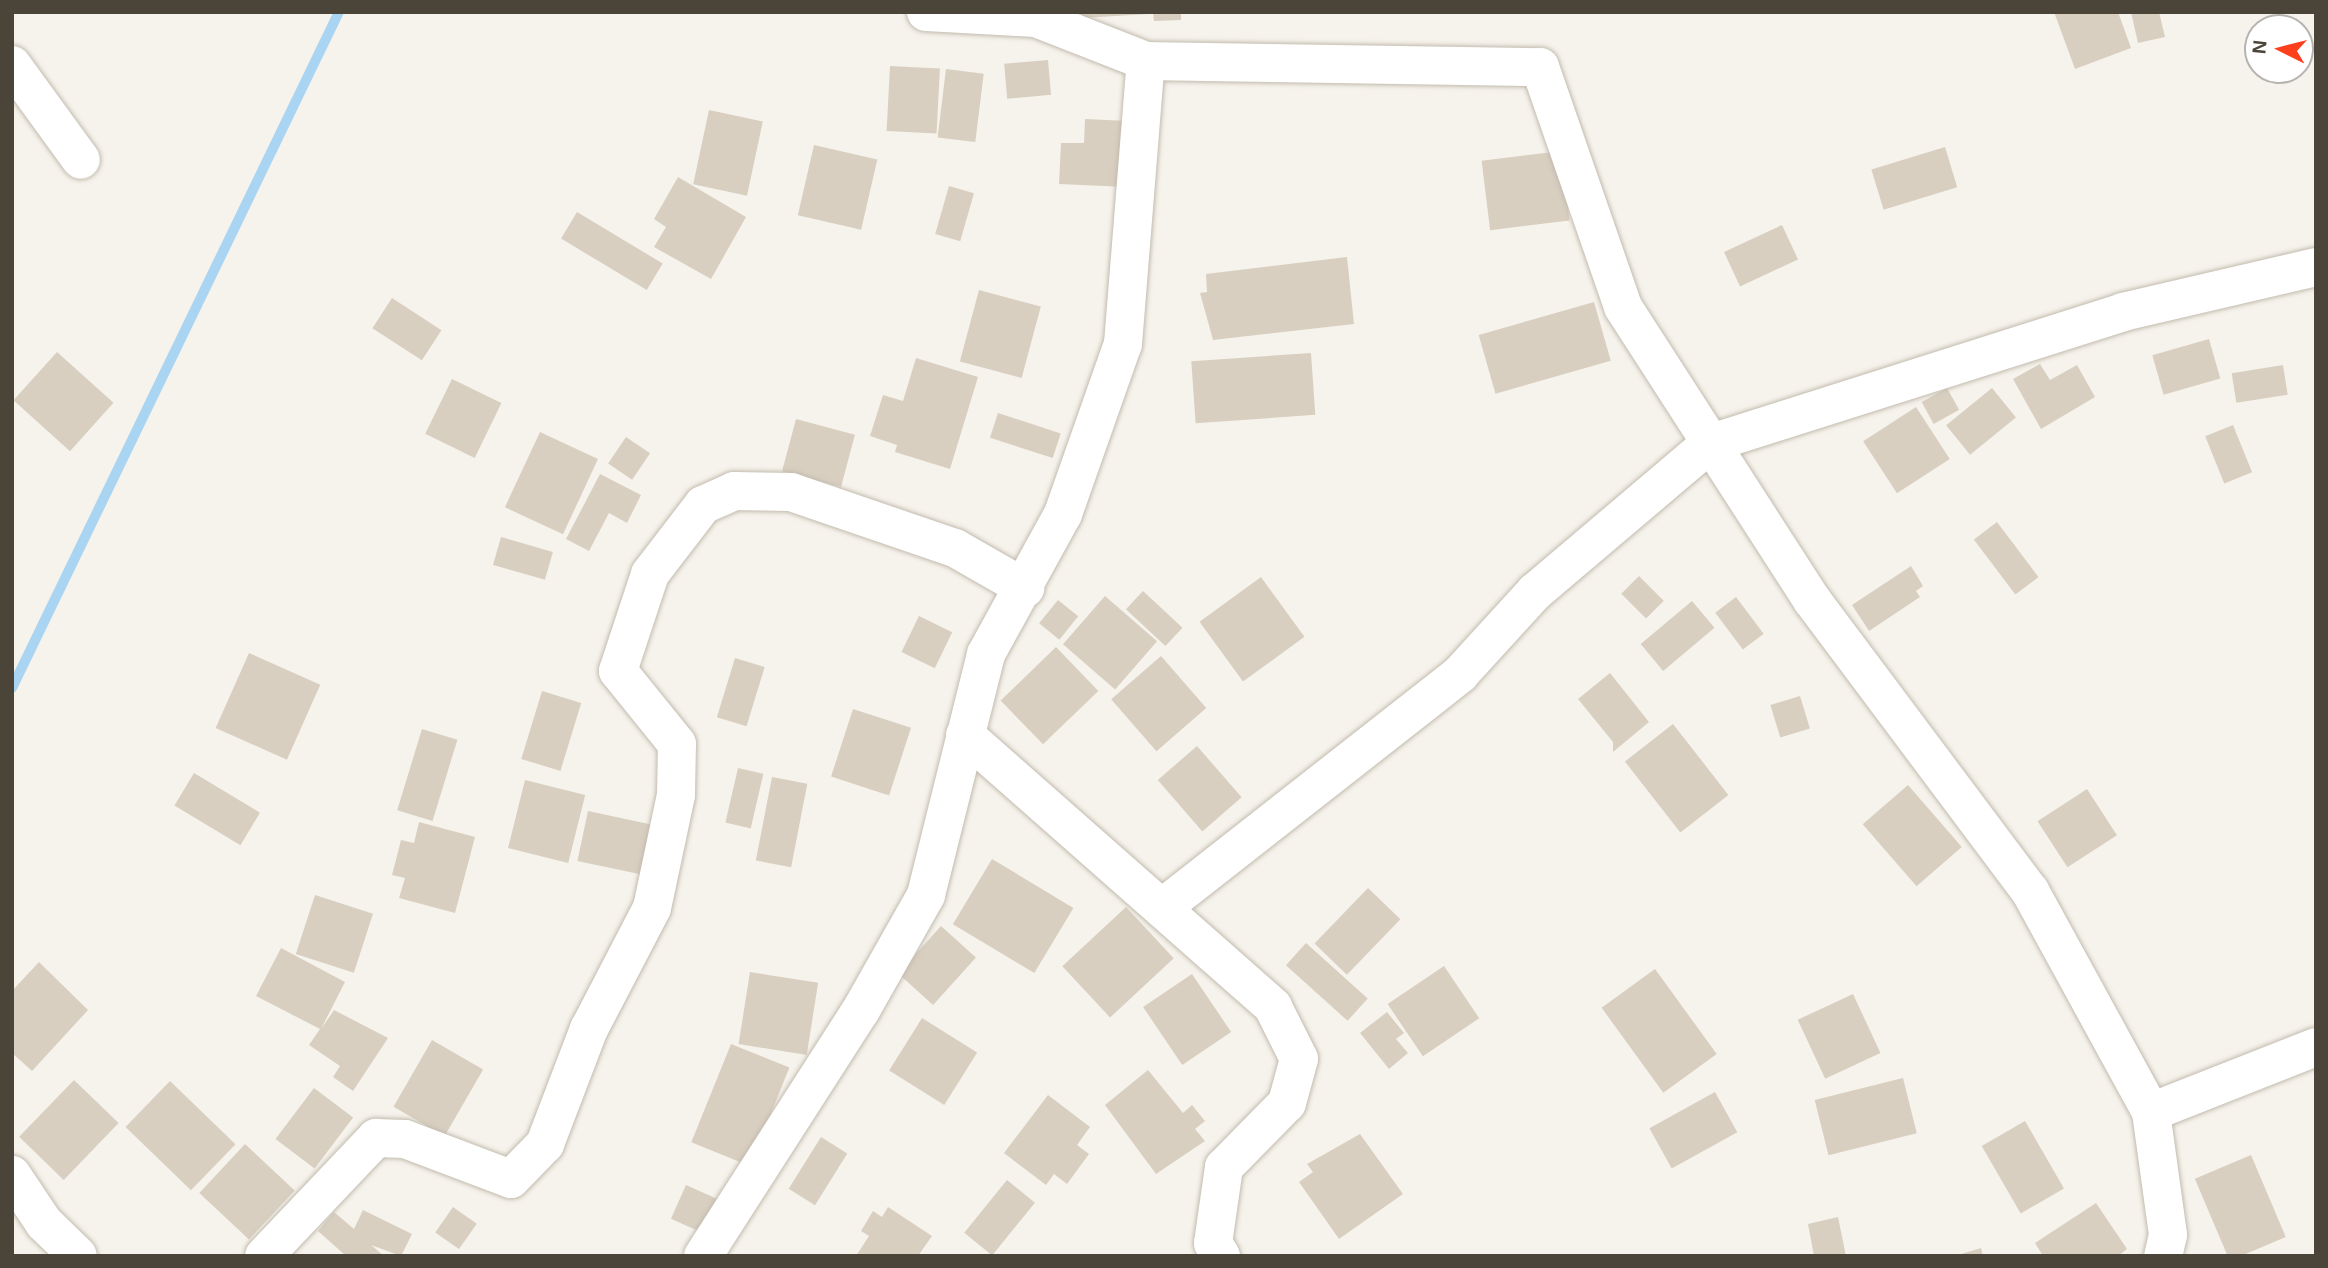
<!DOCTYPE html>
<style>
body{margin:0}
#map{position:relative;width:2328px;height:1268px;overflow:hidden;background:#f6f3ec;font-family:Arial,sans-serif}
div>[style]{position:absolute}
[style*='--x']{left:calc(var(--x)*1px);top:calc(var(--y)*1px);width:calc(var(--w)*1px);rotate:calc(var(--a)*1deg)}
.stream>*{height:10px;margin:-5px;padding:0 5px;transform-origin:5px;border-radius:5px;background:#a9d4f2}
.building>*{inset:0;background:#d8cfc1;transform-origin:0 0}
.roads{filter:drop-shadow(0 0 2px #c2bbae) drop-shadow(0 0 2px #c2bbae)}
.minor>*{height:38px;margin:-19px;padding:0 19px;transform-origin:19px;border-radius:19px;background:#fff}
span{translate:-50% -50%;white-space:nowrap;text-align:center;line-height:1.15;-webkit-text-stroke:7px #fff;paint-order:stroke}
.frame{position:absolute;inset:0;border:14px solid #4b4439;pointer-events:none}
.north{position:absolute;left:2244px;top:14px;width:70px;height:70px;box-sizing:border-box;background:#fff;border:2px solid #b7b4b0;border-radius:50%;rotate:276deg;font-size:19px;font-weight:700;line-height:28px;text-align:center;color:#4b4439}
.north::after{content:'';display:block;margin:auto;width:24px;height:32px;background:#fc3f1d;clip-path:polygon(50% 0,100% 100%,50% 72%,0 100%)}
</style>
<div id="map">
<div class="stream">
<div style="--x:12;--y:688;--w:751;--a:-64.19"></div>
</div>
<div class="building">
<div style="clip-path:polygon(1082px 12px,1149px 12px,1149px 14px,1082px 18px)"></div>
<div style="clip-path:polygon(1153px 12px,1181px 12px,1181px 20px,1154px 21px)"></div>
<div style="clip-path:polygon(2054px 12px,2118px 12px,2131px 48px,2075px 69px)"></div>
<div style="clip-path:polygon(2131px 12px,2159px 12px,2165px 37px,2138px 43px)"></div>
<div style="left:1048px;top:60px;width:35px;height:44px;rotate:85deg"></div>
<div style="left:890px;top:66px;width:50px;height:65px;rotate:3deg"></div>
<div style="left:946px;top:69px;width:38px;height:69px;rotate:7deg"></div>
<div style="left:709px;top:110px;width:55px;height:76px;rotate:12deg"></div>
<div style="clip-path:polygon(1085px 119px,1128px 121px,1126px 187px,1059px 184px,1061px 143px,1084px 143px)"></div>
<div style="left:814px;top:145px;width:65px;height:72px;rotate:13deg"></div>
<div style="left:1945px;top:147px;width:42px;height:77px;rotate:73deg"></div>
<div style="left:1561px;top:151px;width:70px;height:80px;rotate:83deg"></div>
<div style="clip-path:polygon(678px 177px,746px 217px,711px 279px,654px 247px,666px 227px,654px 219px)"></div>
<div style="left:949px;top:186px;width:26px;height:50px;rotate:16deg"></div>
<div style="left:577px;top:212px;width:100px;height:31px;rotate:31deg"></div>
<div style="left:1782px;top:225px;width:38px;height:64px;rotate:65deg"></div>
<div style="clip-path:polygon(1347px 257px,1354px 324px,1213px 340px,1200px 293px,1207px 292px,1206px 274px)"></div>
<div style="left:979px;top:290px;width:64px;height:74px;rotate:15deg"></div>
<div style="left:392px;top:298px;width:59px;height:36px;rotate:33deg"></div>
<div style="left:1594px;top:302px;width:61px;height:120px;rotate:74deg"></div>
<div style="left:2209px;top:339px;width:41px;height:59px;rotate:74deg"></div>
<div style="left:57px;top:352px;width:76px;height:65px;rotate:42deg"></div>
<div style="left:1311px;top:353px;width:62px;height:120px;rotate:86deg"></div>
<div style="clip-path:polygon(916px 358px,978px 377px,950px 469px,895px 452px,897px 445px,870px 436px,883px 395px,903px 401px)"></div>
<div style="clip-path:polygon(2040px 364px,2050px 380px,2077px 365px,2095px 397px,2041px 429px,2013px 379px)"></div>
<div style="left:2283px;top:365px;width:30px;height:52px;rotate:81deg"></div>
<div style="left:452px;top:379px;width:55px;height:61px;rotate:26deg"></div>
<div style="left:1947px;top:388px;width:25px;height:29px;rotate:61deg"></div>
<div style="left:1992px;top:388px;width:38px;height:59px;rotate:51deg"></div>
<div style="left:1916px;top:407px;width:62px;height:63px;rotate:57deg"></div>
<div style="left:998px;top:413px;width:66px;height:26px;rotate:18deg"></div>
<div style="left:796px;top:419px;width:61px;height:54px;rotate:15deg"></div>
<div style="left:2233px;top:425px;width:51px;height:30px;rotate:68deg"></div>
<div style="left:540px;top:432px;width:64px;height:83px;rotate:25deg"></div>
<div style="left:626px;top:437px;width:29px;height:32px;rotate:34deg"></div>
<div style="clip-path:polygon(600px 474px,641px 495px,627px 523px,609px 513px,589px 551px,566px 539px)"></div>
<div style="left:1997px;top:522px;width:69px;height:29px;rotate:53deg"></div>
<div style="left:501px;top:537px;width:54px;height:29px;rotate:16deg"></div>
<div style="clip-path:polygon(1911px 566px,1923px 586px,1916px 591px,1920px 597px,1869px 631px,1852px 605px)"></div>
<div style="left:1639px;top:576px;width:35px;height:25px;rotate:45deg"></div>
<div style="left:1261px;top:577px;width:74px;height:76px;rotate:54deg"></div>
<div style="left:1143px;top:591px;width:54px;height:25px;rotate:43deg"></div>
<div style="left:1105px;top:596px;width:69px;height:64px;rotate:41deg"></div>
<div style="left:1736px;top:597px;width:46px;height:26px;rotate:53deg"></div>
<div style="left:1058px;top:600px;width:26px;height:30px;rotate:39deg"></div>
<div style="left:1692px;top:601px;width:35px;height:67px;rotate:50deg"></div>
<div style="left:919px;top:616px;width:37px;height:40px;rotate:26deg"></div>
<div style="left:1056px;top:647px;width:61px;height:77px;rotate:46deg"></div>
<div style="left:249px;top:653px;width:78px;height:82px;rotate:24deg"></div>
<div style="left:1161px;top:656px;width:69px;height:66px;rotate:49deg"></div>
<div style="left:735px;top:658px;width:31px;height:62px;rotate:17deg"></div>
<div style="clip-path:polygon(1610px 673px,1649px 722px,1613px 752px,1613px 742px,1578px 699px)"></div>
<div style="left:542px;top:691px;width:41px;height:71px;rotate:17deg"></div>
<div style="left:1800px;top:696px;width:34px;height:31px;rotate:73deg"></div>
<div style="left:853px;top:709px;width:61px;height:71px;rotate:18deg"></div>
<div style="left:1673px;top:724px;width:90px;height:61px;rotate:52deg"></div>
<div style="left:422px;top:729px;width:37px;height:85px;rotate:17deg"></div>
<div style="left:1197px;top:746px;width:68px;height:52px;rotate:49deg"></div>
<div style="left:738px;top:768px;width:26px;height:56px;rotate:13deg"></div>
<div style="left:194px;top:773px;width:77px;height:38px;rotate:31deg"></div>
<div style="left:772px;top:777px;width:36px;height:85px;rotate:11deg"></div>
<div style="left:525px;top:780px;width:62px;height:70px;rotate:14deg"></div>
<div style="left:1908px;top:785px;width:82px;height:60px;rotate:49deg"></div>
<div style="left:2087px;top:789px;width:55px;height:59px;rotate:57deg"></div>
<div style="left:588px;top:811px;width:79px;height:51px;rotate:12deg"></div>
<div style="clip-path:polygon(419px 822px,475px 837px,455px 913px,399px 898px,405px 878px,392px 875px,401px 840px,414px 843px)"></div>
<div style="left:992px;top:859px;width:95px;height:76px;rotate:31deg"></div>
<div style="left:1368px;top:888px;width:45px;height:77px;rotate:44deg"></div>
<div style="left:315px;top:895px;width:61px;height:62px;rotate:18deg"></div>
<div style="left:1126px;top:907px;width:70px;height:87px;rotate:47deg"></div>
<div style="left:941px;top:926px;width:47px;height:64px;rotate:42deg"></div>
<div style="left:1306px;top:943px;width:83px;height:30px;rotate:42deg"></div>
<div style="clip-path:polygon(281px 948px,345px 982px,321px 1029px,334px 1010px,388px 1038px,353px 1091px,333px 1077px,340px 1066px,309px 1045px,320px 1029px,256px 996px)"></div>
<div style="clip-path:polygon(39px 962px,88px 1010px,32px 1071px,12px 1053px,12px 991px)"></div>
<div style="left:1444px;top:966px;width:63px;height:68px;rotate:56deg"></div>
<div style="left:1655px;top:969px;width:105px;height:66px;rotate:54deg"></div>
<div style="left:750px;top:972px;width:69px;height:73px;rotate:9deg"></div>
<div style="left:1192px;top:974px;width:70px;height:59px;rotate:56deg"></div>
<div style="left:1853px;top:994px;width:65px;height:61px;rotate:65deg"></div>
<div style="clip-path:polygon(1387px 1012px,1404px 1033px,1396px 1039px,1408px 1053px,1389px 1069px,1360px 1033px)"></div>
<div style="left:922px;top:1018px;width:65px;height:62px;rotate:32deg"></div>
<div style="left:432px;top:1040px;width:59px;height:77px;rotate:30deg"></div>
<div style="left:731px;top:1044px;width:63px;height:106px;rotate:22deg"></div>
<div style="clip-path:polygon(1148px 1070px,1183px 1113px,1192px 1105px,1205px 1121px,1195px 1129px,1205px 1141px,1156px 1174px,1105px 1105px)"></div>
<div style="left:1903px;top:1078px;width:57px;height:91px;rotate:76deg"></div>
<div style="left:74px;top:1080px;width:62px;height:79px;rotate:44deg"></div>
<div style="left:170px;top:1081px;width:91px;height:64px;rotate:44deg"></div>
<div style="left:314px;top:1088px;width:49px;height:64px;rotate:37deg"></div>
<div style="left:1715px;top:1092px;width:46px;height:75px;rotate:61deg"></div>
<div style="clip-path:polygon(1048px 1095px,1090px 1127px,1077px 1145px,1089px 1154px,1067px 1184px,1054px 1174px,1046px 1185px,1004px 1153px)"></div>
<div style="left:2025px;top:1121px;width:78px;height:50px;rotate:60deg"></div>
<div style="clip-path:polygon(1360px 1134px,1403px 1194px,1339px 1239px,1299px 1182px,1313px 1172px,1307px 1164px)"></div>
<div style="left:821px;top:1137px;width:31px;height:61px;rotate:32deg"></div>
<div style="left:245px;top:1144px;width:68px;height:67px;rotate:43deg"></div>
<div style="left:2251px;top:1155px;width:89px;height:61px;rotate:67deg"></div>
<div style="left:1007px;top:1180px;width:36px;height:68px;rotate:39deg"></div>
<div style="left:686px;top:1185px;width:46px;height:37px;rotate:24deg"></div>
<div style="clip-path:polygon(2096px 1203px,2127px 1249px,2118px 1256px,2043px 1256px,2035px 1243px)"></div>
<div style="left:453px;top:1207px;width:29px;height:31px;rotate:35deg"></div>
<div style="clip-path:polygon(888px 1207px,932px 1236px,918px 1256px,856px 1256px,869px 1236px,861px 1231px,873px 1211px,882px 1217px)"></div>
<div style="clip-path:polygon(363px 1210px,412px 1234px,401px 1256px,371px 1245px,384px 1256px,346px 1256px,318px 1231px,334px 1212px,354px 1229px)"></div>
<div style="clip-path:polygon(1838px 1217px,1846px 1256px,1814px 1256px,1808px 1224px)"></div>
<div style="clip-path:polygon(1981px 1248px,1983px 1256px,1958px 1256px,1958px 1255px)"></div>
</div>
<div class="roads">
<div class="minor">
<div style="--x:926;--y:12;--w:110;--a:3.1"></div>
<div style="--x:1036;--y:18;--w:118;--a:21.4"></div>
<div style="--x:1146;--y:61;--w:394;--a:0.9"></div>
<div style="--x:1540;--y:67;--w:254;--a:70.9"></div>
<div style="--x:1623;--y:307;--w:349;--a:57.2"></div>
<div style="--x:1812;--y:600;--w:364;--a:53.2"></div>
<div style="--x:2030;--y:891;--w:252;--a:61.3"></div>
<div style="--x:2151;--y:1112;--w:124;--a:82.1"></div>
<div style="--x:2168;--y:1235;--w:22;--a:103"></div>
<div style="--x:12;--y:65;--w:117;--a:54"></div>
<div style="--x:965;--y:735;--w:411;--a:41.4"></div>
<div style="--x:1273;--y:1007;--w:58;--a:63.4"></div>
<div style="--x:1299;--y:1059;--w:46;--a:105.3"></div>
<div style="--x:1287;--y:1103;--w:90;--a:134.5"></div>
<div style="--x:1224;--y:1167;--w:77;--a:98.2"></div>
<div style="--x:1213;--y:1243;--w:15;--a:58"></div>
<div style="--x:1162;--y:908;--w:379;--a:-38.1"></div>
<div style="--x:1460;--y:674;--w:111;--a:-47.6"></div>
<div style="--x:1535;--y:592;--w:231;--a:-40.3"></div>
<div style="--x:1711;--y:443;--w:432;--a:-17.6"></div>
<div style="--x:2123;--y:312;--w:198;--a:-13.1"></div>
<div style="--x:2151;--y:1112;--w:177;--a:-21.5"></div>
<div style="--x:12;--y:1175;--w:58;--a:56.3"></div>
<div style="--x:44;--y:1223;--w:47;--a:44.1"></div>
<div style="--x:264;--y:1256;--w:163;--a:-46.5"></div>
<div style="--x:376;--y:1138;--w:29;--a:2"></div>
<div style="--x:405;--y:1139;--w:113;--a:20.7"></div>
<div style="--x:511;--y:1179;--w:49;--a:-45.8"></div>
<div style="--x:545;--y:1144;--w:123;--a:-69.1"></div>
<div style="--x:589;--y:1029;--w:136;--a:-62.5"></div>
<div style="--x:652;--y:908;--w:116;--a:-78"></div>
<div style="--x:676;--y:795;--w:51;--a:-88.9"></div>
<div style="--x:677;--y:744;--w:94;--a:-128.9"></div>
<div style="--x:618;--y:671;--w:102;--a:-71.7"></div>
<div style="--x:650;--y:574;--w:87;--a:-52.5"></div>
<div style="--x:703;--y:505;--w:34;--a:-24"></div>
<div style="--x:734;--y:491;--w:57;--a:1"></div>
<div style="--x:791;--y:492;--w:173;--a:18.9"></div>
<div style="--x:955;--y:548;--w:81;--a:29.7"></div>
<div style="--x:703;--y:1256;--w:292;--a:-57.3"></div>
<div style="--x:861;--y:1010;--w:132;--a:-60.5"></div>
<div style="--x:926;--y:895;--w:248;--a:-76"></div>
<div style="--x:986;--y:654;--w:160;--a:-61.2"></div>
<div style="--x:1063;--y:514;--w:180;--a:-70.6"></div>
<div style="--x:1123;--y:344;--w:284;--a:-85.4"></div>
</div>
</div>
<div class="frame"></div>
<div class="north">N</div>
</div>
